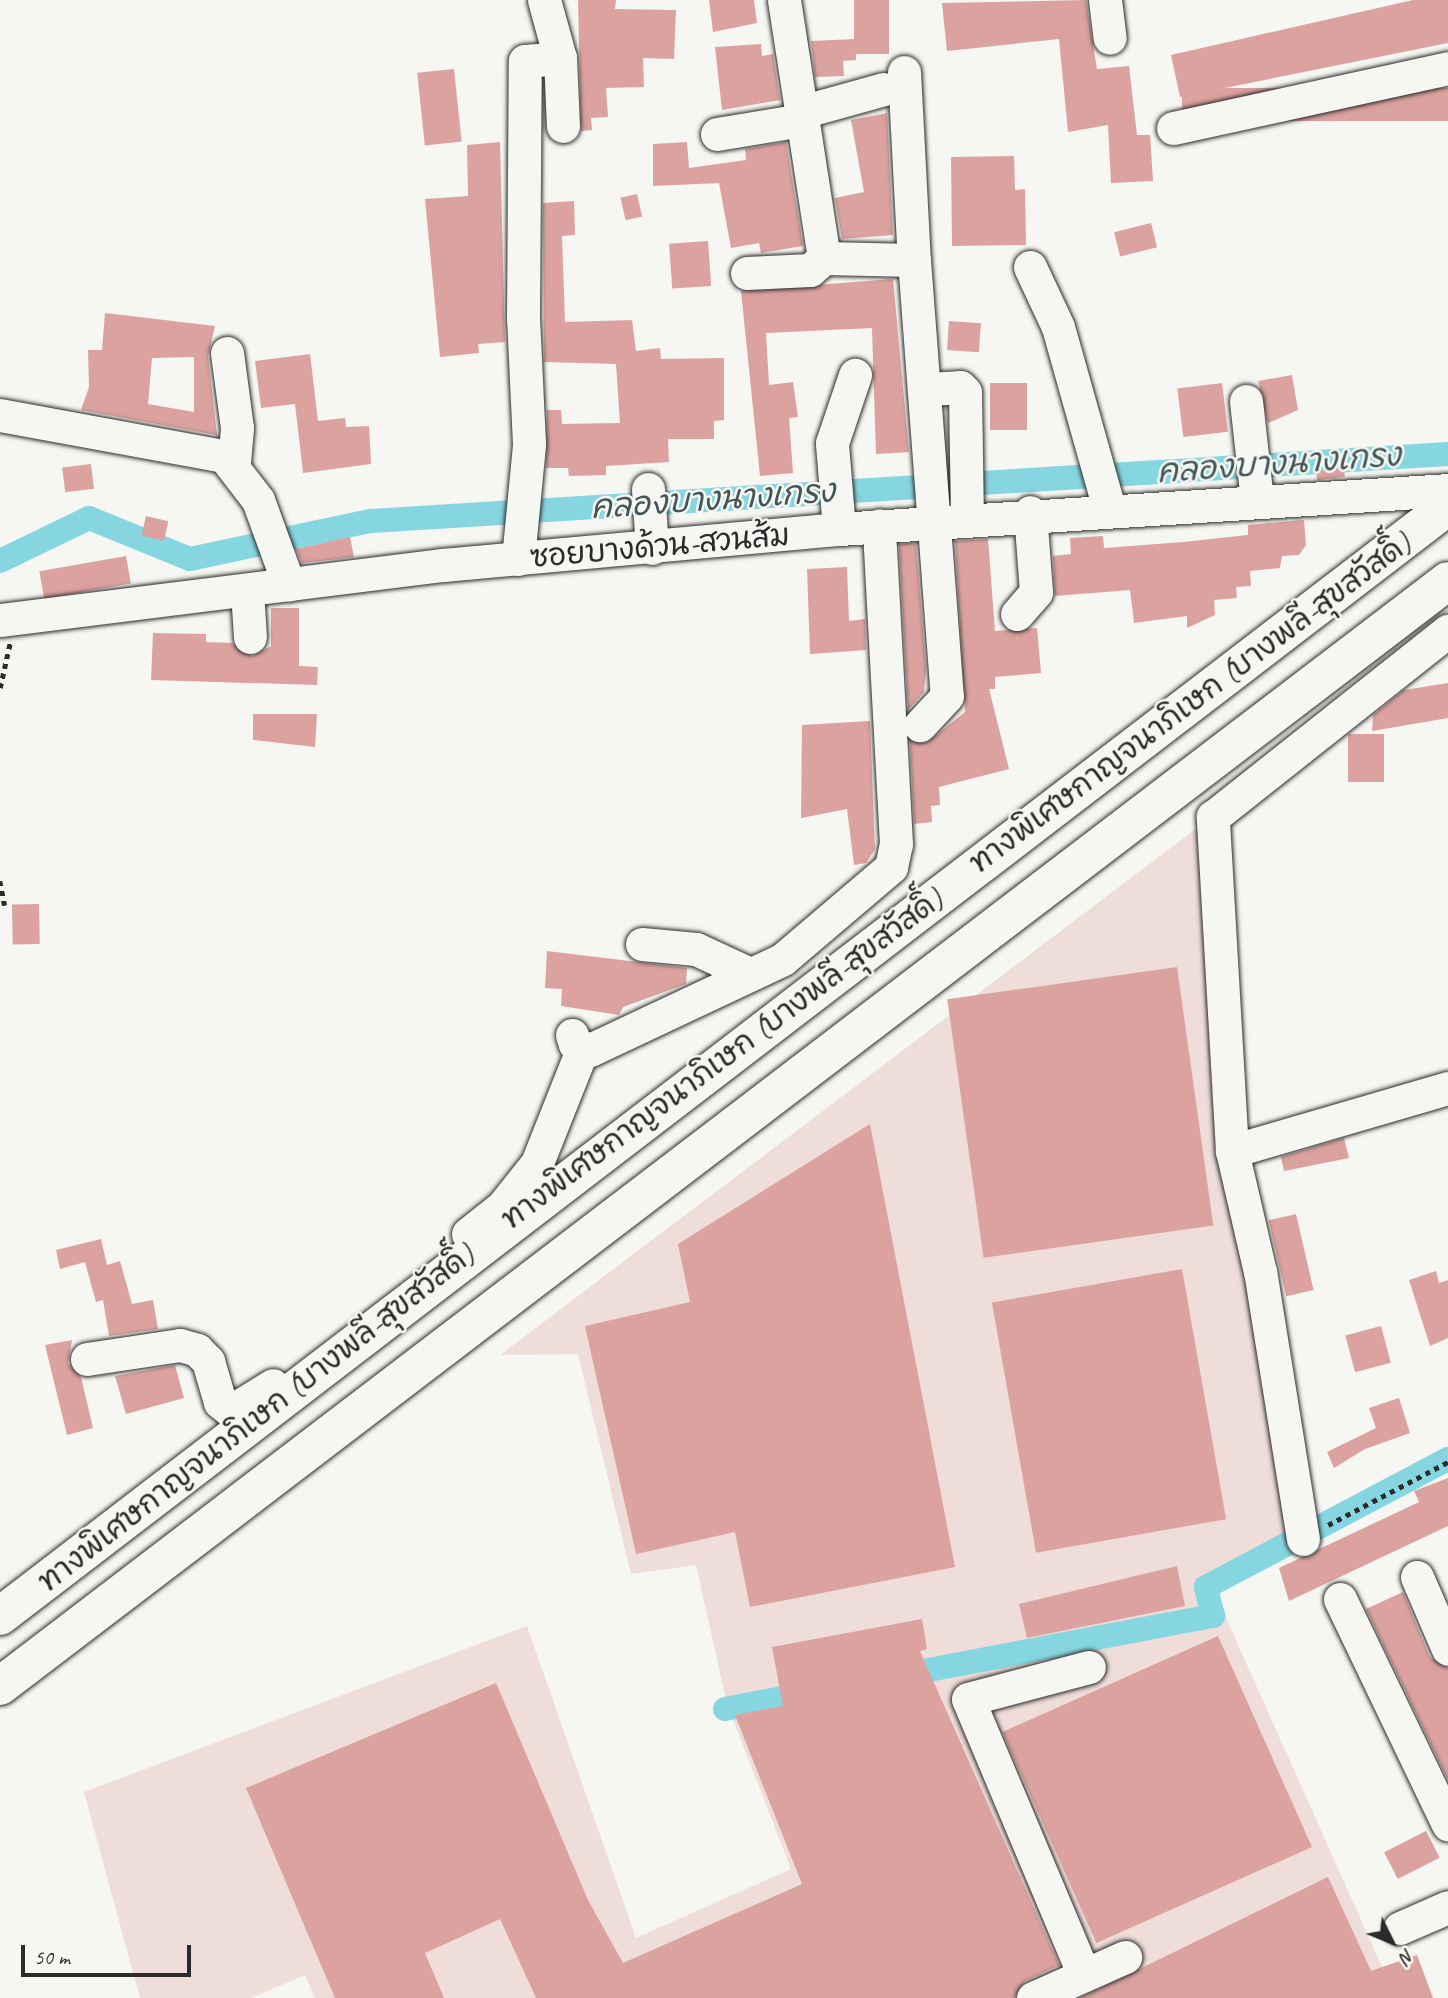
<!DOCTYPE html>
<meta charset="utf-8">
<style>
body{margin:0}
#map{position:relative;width:1448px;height:1998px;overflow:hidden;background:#f6f6f2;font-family:Caveat,"Playpen Sans Thai",sans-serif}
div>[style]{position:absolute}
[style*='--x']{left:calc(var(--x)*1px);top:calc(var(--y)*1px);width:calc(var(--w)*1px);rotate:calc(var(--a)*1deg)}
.built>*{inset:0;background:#eeddd9}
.canal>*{height:24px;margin:-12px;padding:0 12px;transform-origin:12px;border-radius:12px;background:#86d6e1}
.building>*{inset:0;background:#dca29f;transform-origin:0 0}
.path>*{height:4.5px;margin-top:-2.25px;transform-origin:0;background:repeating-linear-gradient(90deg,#2b2b2b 0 5px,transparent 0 10px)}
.roads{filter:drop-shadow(0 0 2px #2b2b2b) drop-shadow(0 0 2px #2b2b2b)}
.minor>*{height:33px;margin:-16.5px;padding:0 16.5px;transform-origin:16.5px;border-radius:16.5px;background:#f6f6f2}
.highway>*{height:38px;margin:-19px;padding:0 19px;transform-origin:19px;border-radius:19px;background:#f6f6f2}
span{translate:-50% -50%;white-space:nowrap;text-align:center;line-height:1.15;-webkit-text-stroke:5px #f6f6f2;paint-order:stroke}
.street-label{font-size:30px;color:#2b2b2b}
.water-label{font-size:32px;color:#425658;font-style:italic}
.north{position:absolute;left:1357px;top:1907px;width:70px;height:70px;-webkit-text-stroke:5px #f6f6f2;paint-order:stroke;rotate:133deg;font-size:19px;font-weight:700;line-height:28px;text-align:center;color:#2b2b2b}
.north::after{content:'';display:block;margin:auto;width:24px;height:32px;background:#2b2b2b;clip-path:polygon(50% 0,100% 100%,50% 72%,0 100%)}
.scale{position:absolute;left:21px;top:1945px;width:170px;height:32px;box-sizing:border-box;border:4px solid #2b2b2b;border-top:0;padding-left:9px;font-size:21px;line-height:24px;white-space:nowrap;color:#2b2b2b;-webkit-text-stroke:5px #f6f6f2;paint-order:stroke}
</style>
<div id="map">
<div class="built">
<div style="clip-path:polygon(1201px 825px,1288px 1543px,1213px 1589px,1396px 1998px,315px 1998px,305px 1975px,251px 1998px,140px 1998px,84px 1792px,527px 1626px,636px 1938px,791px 1869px,727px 1704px,696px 1565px,631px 1574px,578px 1354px,500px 1355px)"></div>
</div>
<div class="canal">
<div style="--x:0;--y:561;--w:99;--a:-25.8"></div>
<div style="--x:89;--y:518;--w:109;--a:22.1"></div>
<div style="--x:190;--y:559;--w:185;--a:-11.9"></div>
<div style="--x:371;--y:521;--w:1079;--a:-3.56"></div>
<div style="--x:897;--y:1676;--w:322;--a:-10.8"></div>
<div style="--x:1213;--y:1616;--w:30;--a:-104"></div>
<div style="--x:1206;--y:1587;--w:274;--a:-27.9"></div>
<div style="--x:725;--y:1709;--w:90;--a:-10.9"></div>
</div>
<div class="building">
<div style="clip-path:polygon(578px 0,616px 0,615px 9px,676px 10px,674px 59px,643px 58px,644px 87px,606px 88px,608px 117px,591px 118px,592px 130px,581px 131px)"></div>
<div style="clip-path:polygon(709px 0,754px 0,757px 23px,713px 32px)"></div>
<div style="left:854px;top:0;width:35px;height:54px"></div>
<div style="clip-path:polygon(1086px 0,1097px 69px,1129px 66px,1137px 135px,1150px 135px,1153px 181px,1111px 183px,1108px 125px,1068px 132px,1059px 39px,947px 51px,942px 3px)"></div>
<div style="clip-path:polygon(1413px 0,1448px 0,1448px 43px,1180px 97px,1171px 55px)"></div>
<div style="clip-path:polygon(855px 39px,856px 60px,843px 61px,844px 76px,815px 77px,811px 41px)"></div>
<div style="clip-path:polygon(761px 44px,762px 56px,773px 54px,780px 100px,722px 110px,715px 47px)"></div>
<div style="left:454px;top:69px;width:73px;height:37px;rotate:84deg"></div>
<div style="left:1448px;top:88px;width:33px;height:266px;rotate:90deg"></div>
<div style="clip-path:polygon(887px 113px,893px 235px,842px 239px,835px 198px,864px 192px,851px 120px)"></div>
<div style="clip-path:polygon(500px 142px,505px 342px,478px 344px,479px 353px,440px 357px,425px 199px,468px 196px,467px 145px)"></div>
<div style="clip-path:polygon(687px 142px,689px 168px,746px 160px,745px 149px,786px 142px,803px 246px,761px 253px,759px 243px,731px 248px,719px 183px,653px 186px,653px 144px)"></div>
<div style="clip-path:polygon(1014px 156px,1015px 190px,1025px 189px,1026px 245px,952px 246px,951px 157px)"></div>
<div style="left:637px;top:194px;width:23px;height:17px;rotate:77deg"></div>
<div style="clip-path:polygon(574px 201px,575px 235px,562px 236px,565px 322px,632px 320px,636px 351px,660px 348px,661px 359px,724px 358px,724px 420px,714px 421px,714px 439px,668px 439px,669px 462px,606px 466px,606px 475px,569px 476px,568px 468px,546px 468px,547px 410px,561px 410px,562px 424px,620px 423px,616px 364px,544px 362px,543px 203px)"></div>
<div style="left:1151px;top:223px;width:25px;height:38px;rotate:76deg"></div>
<div style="left:708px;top:241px;width:45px;height:39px;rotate:86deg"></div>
<div style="clip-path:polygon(893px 279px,909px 452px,876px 454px,872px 328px,766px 333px,769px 385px,793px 382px,798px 417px,789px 418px,793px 473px,760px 476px,741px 291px)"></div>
<div style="clip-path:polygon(evenodd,105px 313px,215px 326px,208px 356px,217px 435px,81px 410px,89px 387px,88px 350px,102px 350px,105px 313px,194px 357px,194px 412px,148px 404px,152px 358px,194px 357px)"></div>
<div style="left:949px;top:321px;width:32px;height:29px;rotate:4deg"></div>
<div style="clip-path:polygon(310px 354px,318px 421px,345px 418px,346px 427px,369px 426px,371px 464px,303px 473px,295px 404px,261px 408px,255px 361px)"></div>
<div style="clip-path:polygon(1292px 375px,1298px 410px,1268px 423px,1258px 381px)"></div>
<div style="left:990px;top:383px;width:37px;height:47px"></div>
<div style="left:1222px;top:383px;width:49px;height:45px;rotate:83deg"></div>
<div style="left:91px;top:464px;width:25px;height:29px;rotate:83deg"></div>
<div style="left:1344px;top:468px;width:9px;height:28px;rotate:84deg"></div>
<div style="left:146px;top:516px;width:23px;height:20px;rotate:13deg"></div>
<div style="clip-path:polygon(1304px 520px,1306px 545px,1299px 555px,1282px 556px,1280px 568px,1250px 571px,1251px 586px,1236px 587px,1237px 598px,1214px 600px,1215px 615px,1187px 628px,1187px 616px,1134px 623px,1130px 590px,1055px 596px,1053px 556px,1071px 554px,1070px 538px,1103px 536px,1104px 548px,1183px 542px,1248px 535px,1248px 525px)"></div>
<div style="clip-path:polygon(350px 537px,354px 557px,302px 563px,296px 549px)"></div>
<div style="clip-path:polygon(988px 539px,995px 631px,1037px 628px,1041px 673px,995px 677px,995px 689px,989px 689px,1009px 769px,939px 787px,940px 805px,931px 806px,932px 822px,914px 824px,910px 741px,926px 743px,965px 712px,955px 541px)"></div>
<div style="clip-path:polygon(916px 543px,926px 670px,924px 692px,908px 710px,899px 544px)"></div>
<div style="left:126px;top:556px;width:28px;height:88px;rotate:80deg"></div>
<div style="clip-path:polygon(847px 567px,849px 621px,865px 619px,866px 650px,810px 654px,807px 569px)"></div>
<div style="clip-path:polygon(271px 608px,299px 608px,299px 666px,318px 667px,317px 685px,151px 680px,153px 633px,206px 634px,206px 642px,232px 643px,252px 656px,271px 646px)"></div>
<div style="clip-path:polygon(1448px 683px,1448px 718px,1372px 731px,1373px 715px,1404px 690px)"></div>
<div style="clip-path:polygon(253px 714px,317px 714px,315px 747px,253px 740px)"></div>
<div style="clip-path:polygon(870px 721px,875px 849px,866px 863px,854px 865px,847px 809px,801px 818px,802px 725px)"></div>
<div style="left:1348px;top:734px;width:36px;height:48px"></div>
<div style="left:39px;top:904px;width:40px;height:27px;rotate:89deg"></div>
<div style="clip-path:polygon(547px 951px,687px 968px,686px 984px,623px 1007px,619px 1015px,561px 1006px,562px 989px,545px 988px)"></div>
<div style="left:1177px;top:967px;width:261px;height:232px;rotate:82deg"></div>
<div style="clip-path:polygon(870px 1124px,955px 1567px,750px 1607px,735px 1532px,636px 1554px,585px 1326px,690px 1302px,678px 1244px)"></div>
<div style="clip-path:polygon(1344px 1138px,1349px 1158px,1284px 1171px,1281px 1157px)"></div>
<div style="left:1296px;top:1214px;width:78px;height:28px;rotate:77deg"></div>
<div style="clip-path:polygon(101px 1239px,107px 1265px,120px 1261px,132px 1304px,153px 1300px,158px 1329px,109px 1336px,103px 1300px,96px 1302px,85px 1262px,60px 1269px,56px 1250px)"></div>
<div style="left:1182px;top:1269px;width:254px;height:193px;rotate:80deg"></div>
<div style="clip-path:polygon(1436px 1271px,1439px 1283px,1448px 1280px,1448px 1338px,1430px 1346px,1409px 1280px)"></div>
<div style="left:1381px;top:1326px;width:38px;height:37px;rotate:75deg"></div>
<div style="clip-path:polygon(72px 1340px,68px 1363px,81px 1377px,93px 1428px,67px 1435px,45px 1345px)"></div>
<div style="clip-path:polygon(175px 1365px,184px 1398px,126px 1414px,115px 1376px)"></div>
<div style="clip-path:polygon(1399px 1398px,1410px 1433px,1365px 1449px,1334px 1468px,1327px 1452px,1376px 1428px,1369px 1408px)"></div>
<div style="clip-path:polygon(1448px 1478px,1448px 1526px,1289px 1601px,1279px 1568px,1419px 1502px,1414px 1491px)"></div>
<div style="clip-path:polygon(1177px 1566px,1185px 1606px,1027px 1638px,1019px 1604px)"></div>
<div style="clip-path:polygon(1403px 1592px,1430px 1657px,1448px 1668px,1448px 1780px,1366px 1609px)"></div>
<div style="clip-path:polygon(922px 1619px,927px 1649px,920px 1651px,1059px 1965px,1025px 1981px,1014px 1998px,536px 1998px,500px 1919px,425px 1953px,444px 1998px,335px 1998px,246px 1788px,496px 1683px,588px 1900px,623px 1963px,802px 1884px,735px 1715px,783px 1706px,772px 1647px)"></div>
<div style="left:1218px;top:1636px;width:231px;height:236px;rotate:66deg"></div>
<div style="left:1426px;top:1831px;width:30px;height:47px;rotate:63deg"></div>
<div style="clip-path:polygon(1328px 1877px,1371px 1971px,1417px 1955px,1433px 1998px,1080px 1998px)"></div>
</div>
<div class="path">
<div style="--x:0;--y:688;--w:46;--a:-77.5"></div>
<div style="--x:0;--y:881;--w:25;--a:79"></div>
<div style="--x:1328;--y:1525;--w:136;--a:-27.7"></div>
</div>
<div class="roads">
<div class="minor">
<div style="--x:784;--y:0;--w:261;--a:81.2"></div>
<div style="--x:824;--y:258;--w:90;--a:1.3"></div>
<div style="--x:914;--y:260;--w:437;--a:85.7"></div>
<div style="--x:947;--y:696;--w:40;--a:133"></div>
<div style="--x:1105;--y:0;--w:38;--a:83"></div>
<div style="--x:560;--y:58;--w:68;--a:87.5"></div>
<div style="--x:904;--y:72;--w:188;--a:87"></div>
<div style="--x:801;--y:112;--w:86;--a:-15.5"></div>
<div style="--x:1173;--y:128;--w:281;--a:-12.3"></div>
<div style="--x:717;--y:134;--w:86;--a:-9.4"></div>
<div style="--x:1030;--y:267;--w:66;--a:65"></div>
<div style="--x:1058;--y:327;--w:188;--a:74.3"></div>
<div style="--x:747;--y:273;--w:63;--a:-2.7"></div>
<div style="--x:810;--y:270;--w:18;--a:-41"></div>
<div style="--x:227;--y:353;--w:76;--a:82.4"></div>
<div style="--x:237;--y:428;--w:34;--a:95"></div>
<div style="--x:925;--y:389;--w:35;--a:-3"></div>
<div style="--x:960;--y:387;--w:7;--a:45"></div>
<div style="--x:965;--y:392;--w:126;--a:89.1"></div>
<div style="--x:1246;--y:401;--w:101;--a:83.7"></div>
<div style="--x:0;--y:415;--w:228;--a:10.4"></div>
<div style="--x:224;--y:456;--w:56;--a:52.3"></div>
<div style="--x:258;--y:500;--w:90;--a:70"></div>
<div style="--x:648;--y:489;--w:59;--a:86.1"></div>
<div style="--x:839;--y:529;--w:86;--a:-94.7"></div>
<div style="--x:832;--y:443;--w:72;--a:-71.3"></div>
<div style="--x:518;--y:559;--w:116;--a:-84.5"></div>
<div style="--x:529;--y:444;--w:126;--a:-92.7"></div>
<div style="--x:523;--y:318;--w:257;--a:-89.6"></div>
<div style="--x:525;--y:61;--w:35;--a:-5"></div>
<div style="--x:560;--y:58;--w:60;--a:-105.4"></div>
<div style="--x:247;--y:591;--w:46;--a:86.3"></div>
<div style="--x:1017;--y:614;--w:29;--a:-49"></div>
<div style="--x:1036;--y:592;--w:80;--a:-94.3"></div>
<div style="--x:0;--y:620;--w:446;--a:-7.1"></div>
<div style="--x:443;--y:565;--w:398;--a:-5.2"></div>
<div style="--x:839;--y:529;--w:610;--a:-3.66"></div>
<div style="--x:642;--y:944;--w:54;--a:5.3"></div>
<div style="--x:696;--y:949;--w:60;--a:24.8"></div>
<div style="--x:572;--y:1035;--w:9;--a:72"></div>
<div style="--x:575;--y:1044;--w:16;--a:22"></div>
<div style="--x:590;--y:1050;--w:213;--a:-25.2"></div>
<div style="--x:783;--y:959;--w:142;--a:-40.4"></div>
<div style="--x:891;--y:867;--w:24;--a:-78"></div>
<div style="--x:896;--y:844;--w:319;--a:-93.1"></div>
<div style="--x:1232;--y:1151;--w:225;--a:-16.3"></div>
<div style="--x:468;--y:1234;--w:43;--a:-38.5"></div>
<div style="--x:502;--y:1207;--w:56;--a:-51.5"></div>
<div style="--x:537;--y:1163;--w:122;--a:-68.3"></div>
<div style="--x:87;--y:1359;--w:94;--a:-8.6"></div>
<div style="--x:180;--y:1345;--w:18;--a:16"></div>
<div style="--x:197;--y:1350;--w:16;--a:45"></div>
<div style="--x:208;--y:1361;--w:43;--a:73.7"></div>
<div style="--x:220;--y:1402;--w:14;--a:39"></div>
<div style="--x:231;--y:1411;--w:49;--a:-31.8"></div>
<div style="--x:1303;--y:1539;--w:270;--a:-99.1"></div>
<div style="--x:1260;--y:1272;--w:124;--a:-103"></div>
<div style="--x:1232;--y:1151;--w:335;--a:-93.3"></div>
<div style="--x:1213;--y:817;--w:300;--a:-38.4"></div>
<div style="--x:1417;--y:1577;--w:78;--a:66.7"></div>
<div style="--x:1340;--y:1599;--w:250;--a:64.4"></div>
<div style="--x:1400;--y:1928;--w:52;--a:-23.6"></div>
<div style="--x:1084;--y:1975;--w:299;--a:-112.8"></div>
<div style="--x:968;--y:1699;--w:125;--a:-14.8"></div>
<div style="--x:1033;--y:1998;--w:101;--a:-24"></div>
</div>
<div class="highway">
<div style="--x:0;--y:1616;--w:1825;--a:-37.47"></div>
<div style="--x:0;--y:1686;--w:1821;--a:-37.35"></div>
</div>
</div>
<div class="street-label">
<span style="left:660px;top:546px;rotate:-5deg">ซอยบางด้วน-สวนส้ม</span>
<span style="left:1190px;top:703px;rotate:-37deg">ทางพิเศษกาญจนาภิเษก (บางพลี-สุขสวัสดิ์)</span>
<span style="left:722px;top:1059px;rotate:-37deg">ทางพิเศษกาญจนาภิเษก (บางพลี-สุขสวัสดิ์)</span>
<span style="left:256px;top:1418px;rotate:-38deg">ทางพิเศษกาญจนาภิเษก (บางพลี-สุขสวัสดิ์)</span>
</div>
<div class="water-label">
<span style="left:1279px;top:464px;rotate:-4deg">คลองบางนางเกรง</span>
<span style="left:713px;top:500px;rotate:-4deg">คลองบางนางเกรง</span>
</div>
<div class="north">N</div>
<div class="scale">50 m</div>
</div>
